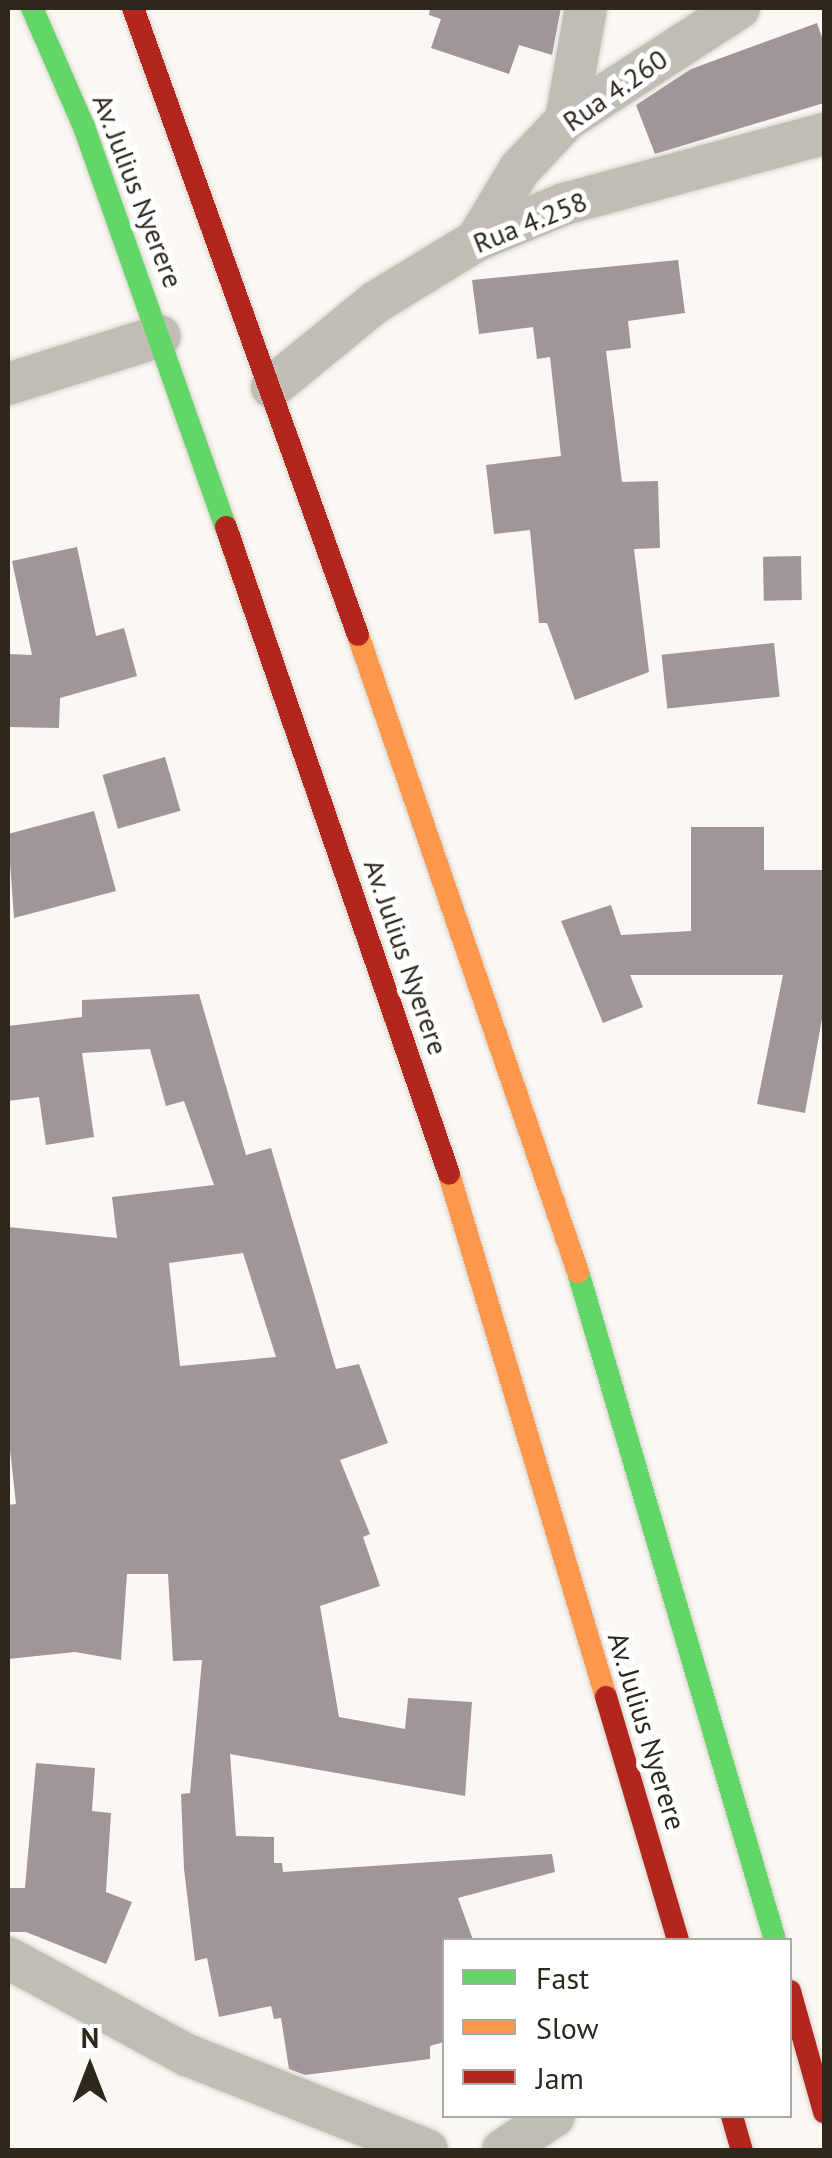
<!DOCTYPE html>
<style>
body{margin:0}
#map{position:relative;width:832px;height:2158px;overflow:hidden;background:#fbf7f2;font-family:"PT Sans",sans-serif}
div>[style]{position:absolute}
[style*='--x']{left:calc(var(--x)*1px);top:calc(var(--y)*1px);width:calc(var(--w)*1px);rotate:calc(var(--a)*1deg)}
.building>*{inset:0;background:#a09597;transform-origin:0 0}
.roads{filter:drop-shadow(0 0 2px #d5d2cc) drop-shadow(0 0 2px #d5d2cc)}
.street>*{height:42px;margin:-21px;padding:0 21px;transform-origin:21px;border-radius:21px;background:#c1bcb6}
.fast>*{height:22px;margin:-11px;padding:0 11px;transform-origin:11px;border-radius:11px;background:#63d668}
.slow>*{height:22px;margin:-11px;padding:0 11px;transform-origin:11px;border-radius:11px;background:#ff974d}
.jam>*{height:22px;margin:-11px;padding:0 11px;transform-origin:11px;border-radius:11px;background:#b3261e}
span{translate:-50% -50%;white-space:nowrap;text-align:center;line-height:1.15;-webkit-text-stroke:10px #fff;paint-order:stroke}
.street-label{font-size:28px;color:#2d271d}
.frame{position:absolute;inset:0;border:10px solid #2d271d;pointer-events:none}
.legend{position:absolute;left:442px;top:1938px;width:350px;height:180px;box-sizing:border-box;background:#fff;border:2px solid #aba9a5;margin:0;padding:12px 18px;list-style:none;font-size:30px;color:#2d271d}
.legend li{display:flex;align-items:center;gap:20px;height:50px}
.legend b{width:50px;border:2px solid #aba9a5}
.north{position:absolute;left:40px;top:2018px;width:100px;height:100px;-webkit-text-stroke:8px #fff;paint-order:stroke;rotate:0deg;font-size:28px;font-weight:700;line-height:40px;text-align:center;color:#2d271d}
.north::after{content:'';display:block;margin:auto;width:35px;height:45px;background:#2d271d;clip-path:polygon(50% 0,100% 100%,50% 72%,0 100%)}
</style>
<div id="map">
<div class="building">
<div style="clip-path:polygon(430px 8px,561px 8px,552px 55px,519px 45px,509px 74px,431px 48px,441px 19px,429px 15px)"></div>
<div style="clip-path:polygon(817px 23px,824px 43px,824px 103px,655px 154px,636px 105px,691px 69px)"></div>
<div style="clip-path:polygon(678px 260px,685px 313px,628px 321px,631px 348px,606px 351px,622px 482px,658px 481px,660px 548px,634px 549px,649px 672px,575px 700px,547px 623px,539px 623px,530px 530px,494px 534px,486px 465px,561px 456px,550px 357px,537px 359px,533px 327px,479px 334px,472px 280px)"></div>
<div style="clip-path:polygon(77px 547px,96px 636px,124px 628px,137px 676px,60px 698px,59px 728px,8px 727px,8px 654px,32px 655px,12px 561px)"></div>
<div style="left:801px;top:556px;width:44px;height:38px;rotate:89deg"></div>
<div style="left:774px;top:643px;width:54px;height:113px;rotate:84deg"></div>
<div style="left:165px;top:757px;width:56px;height:65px;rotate:74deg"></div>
<div style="clip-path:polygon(94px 811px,116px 891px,14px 918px,8px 834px)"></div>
<div style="clip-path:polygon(691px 827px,764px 827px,764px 870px,824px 870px,824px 1008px,805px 1113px,757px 1104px,783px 975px,630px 975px,643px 1007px,603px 1023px,561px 921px,611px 905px,621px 935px,691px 931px)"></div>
<div style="clip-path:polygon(evenodd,199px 994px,246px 1155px,271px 1148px,336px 1369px,359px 1364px,388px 1443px,340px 1460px,370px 1534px,363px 1537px,380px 1586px,320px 1606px,339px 1717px,405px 1729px,408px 1698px,472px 1702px,465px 1796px,230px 1754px,236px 1836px,274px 1837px,274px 1863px,282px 1863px,283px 1872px,552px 1854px,555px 1872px,458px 1898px,473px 1940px,444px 1940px,444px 2042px,430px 2046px,430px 2059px,305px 2075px,289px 2069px,281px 2018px,274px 2019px,271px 2006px,219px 2017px,207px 1958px,195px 1961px,184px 1869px,181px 1794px,190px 1793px,202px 1660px,173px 1661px,168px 1574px,127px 1574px,121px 1660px,75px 1652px,8px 1659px,8px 1505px,16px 1504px,8px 1431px,8px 1227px,117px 1238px,112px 1197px,214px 1185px,184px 1101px,166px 1106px,150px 1049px,82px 1053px,94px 1137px,46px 1145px,39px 1097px,8px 1101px,8px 1026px,82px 1017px,82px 1000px,199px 994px,243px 1253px,276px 1357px,180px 1366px,169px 1263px,243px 1253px)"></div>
<div style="clip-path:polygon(36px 1763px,95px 1768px,92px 1811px,111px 1813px,106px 1892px,132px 1902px,106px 1964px,26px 1932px,8px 1932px,8px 1888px,25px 1888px)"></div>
</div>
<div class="roads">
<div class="street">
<div style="--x:566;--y:120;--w:114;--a:-79.9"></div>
<div style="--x:477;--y:240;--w:82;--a:-59"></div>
<div style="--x:519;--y:170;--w:69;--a:-46.8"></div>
<div style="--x:566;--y:120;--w:206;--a:-32.9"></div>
<div style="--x:8;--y:384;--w:159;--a:-17.5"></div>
<div style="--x:272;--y:387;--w:134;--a:-39.3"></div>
<div style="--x:376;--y:302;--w:119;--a:-31.5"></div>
<div style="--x:477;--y:240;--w:94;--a:-22.5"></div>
<div style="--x:564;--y:204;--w:269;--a:-15.1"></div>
<div style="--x:8;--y:1958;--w:204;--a:28.5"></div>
<div style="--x:187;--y:2055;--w:258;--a:21.6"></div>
<div style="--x:503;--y:2150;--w:61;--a:-33.7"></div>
</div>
<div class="fast">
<div style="--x:32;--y:8;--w:130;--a:66.4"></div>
<div style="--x:84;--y:127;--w:424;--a:70.5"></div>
<div style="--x:578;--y:1272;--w:696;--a:73.57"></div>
</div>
<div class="slow">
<div style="--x:358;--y:635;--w:674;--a:70.95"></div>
<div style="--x:449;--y:1174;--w:546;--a:73.29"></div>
</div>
<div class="jam">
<div style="--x:133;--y:8;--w:666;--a:70.26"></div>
<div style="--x:226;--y:527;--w:684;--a:70.98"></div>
<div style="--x:606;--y:1697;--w:253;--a:73.5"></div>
<div style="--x:790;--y:1991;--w:126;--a:74.3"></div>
<div style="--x:732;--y:2116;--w:35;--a:74"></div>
</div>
</div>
<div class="street-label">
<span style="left:615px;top:90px;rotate:-35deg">Rua 4.260</span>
<span style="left:138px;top:191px;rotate:69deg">Av. Julius Nyerere</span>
<span style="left:530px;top:222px;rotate:-22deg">Rua 4.258</span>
<span style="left:406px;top:957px;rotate:71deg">Av. Julius Nyerere</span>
<span style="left:647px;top:1731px;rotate:73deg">Av. Julius Nyerere</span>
</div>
<div class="frame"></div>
<ul class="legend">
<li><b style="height:12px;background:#63d668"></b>Fast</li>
<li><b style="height:12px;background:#ff974d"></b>Slow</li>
<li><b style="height:12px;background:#b3261e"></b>Jam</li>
</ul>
<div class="north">N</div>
</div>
